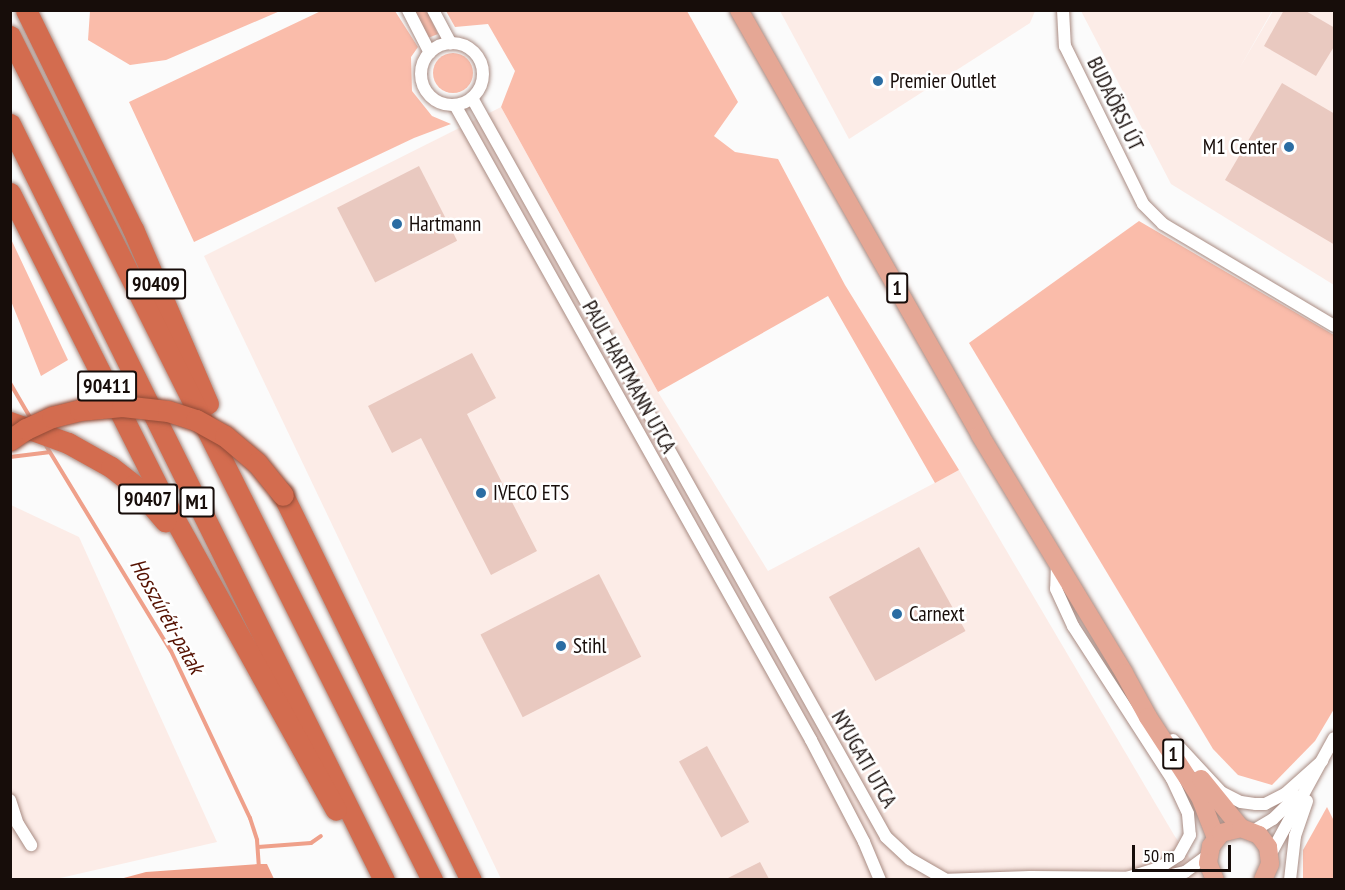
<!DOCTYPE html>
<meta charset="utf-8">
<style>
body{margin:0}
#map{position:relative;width:1345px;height:890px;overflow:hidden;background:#fbfbfb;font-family:"PT Sans Narrow",sans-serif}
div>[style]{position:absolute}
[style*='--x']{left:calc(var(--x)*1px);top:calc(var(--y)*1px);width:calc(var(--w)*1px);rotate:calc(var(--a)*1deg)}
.built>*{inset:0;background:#fcece7}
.green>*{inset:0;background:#fabcaa}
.round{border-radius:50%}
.water>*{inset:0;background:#efa08a}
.stream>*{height:4px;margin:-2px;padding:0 2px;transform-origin:2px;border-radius:2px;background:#efa08a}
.building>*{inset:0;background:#e9c9c0;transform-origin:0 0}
.roads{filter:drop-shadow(0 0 2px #a98c83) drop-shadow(0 0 2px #a98c83)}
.street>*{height:12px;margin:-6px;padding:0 6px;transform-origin:6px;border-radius:6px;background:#fff}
.street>.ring{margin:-6px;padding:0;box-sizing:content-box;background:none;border:12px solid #fff;border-radius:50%}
.primary>*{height:18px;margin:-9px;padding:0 9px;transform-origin:9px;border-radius:9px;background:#e5a795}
.highway>*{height:21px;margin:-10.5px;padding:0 10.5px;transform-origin:10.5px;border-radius:10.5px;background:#d36c4f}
.bridges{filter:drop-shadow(0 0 2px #914b37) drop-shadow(0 0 2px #914b37)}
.highway-bridge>*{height:21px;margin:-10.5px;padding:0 10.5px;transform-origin:10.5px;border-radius:10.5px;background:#d36c4f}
.dots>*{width:16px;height:16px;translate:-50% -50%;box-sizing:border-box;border:3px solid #fff;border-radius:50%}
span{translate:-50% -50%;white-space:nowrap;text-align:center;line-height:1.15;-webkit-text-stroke:5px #fff;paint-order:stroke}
.shield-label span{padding:2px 4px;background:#fff;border:2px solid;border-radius:4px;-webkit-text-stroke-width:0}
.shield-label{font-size:20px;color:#170d0a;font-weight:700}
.poi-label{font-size:21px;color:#170d0a}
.left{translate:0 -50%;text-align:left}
.right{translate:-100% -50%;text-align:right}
.street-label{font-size:21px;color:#170d0a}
.water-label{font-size:22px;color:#510;font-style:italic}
.frame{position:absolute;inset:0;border:12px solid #170d0a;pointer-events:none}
.scale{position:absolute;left:1132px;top:845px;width:99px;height:27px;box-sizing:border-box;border:3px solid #170d0a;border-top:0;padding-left:8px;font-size:18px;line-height:21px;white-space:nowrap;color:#170d0a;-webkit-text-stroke:4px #fff;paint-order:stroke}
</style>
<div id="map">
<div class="built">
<div style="clip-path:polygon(780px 11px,1035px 11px,1030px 23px,849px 139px)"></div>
<div style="clip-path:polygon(1081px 11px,1272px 11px,1239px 69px,1273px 11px,1334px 11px,1334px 285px,1171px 184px)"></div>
<div style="clip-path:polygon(501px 107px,658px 392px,768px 571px,959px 470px,1174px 835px,1204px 879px,501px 879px,204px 256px)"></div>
<div style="clip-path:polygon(11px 505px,79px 537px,217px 842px,56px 879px,11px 880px)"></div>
</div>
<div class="green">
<div style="clip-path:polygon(323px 10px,395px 11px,418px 47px,411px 57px,412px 91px,432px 116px,451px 124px,414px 138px,194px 242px,129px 102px)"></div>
<div style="clip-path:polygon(90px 11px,90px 10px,280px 11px,166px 60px,130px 65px,88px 40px)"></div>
<div style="clip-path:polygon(415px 11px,427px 11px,438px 34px,428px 38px)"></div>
<div style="clip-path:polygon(446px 11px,687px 11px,738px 102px,714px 136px,735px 152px,778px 159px,845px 285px,959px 470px,935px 483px,828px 296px,658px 392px,501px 107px,515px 71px,488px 24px,455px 27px)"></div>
<div class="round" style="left:433px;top:53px;width:40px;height:40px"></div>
<div style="clip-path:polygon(1139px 221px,1334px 335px,1334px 709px,1315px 741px,1272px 785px,1238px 775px,1213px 749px,969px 343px)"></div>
<div style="clip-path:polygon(10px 237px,68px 360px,41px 376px,11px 301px)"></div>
<div style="clip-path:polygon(1327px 807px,1334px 821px,1334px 879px,1303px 879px,1303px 850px)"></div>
</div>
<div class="water">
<div style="clip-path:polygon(259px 864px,267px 864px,274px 879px,120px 879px,146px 872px)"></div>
</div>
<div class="stream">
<div style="--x:10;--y:383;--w:42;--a:59.7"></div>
<div style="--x:45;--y:444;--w:242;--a:58.7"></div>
<div style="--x:171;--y:651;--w:185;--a:64.7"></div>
<div style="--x:250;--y:818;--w:23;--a:72"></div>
<div style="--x:257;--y:840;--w:28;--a:86"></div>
<div style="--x:10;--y:457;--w:39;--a:-7"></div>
<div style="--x:258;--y:847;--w:53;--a:-4.3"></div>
<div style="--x:311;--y:843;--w:12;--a:-35"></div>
</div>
<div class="building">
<div style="clip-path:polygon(1284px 10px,1304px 10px,1335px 28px,1335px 45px,1316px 76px,1264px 46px)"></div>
<div style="clip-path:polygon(1282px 83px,1335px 114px,1335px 245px,1225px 180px)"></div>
<div style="left:419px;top:166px;width:84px;height:92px;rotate:63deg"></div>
<div style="clip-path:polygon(472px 353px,496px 398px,467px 414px,537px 551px,491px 575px,421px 438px,392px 453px,368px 406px)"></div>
<div style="left:919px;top:547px;width:96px;height:103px;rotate:61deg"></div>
<div style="left:599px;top:574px;width:93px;height:133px;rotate:63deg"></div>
<div style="left:707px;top:746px;width:87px;height:32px;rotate:61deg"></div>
<div style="clip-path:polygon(760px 862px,769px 879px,726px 879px)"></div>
</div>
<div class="roads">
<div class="street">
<div style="--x:408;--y:10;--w:48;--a:62.9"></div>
<div style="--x:433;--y:10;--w:38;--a:62"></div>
<div style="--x:1063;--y:10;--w:36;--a:87"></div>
<div style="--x:1065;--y:46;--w:176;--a:63.7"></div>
<div style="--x:1143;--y:204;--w:28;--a:45"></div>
<div style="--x:1163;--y:224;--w:199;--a:30.8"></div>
<div class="ring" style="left:421px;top:43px;width:50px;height:50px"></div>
<div style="--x:472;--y:98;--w:847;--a:60.74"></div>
<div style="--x:886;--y:837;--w:33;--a:43"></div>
<div style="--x:910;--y:859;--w:39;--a:30"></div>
<div style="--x:455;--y:105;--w:728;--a:60.72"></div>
<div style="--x:811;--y:740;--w:115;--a:62.5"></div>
<div style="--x:864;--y:842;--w:41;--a:67.2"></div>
<div style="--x:1057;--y:564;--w:25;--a:92"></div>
<div style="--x:1056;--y:589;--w:41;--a:65.3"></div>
<div style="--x:1073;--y:626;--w:182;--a:57.1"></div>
<div style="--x:1172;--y:779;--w:38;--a:65"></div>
<div style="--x:1188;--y:814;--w:21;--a:85"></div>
<div style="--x:1190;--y:835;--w:23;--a:119"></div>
<div style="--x:1179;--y:855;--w:24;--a:147"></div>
<div style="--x:1159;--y:868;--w:39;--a:163"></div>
<div style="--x:1173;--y:740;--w:71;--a:47.3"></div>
<div style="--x:1221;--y:792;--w:22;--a:27"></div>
<div style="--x:1241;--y:802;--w:15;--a:8"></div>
<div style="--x:1256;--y:804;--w:9;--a:0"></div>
<div style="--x:1265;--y:804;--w:22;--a:-27"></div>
<div style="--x:1285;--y:794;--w:50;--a:-41.7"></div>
<div style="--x:10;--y:800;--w:25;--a:72"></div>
<div style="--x:18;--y:824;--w:25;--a:58"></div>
<div style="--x:1253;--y:831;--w:23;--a:-31"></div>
<div style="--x:1273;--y:819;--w:33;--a:-44"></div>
<div style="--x:1270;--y:855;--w:133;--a:-61.3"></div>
<div style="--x:940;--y:880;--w:90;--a:-1.9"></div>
<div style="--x:1030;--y:877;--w:129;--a:0.4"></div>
<div style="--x:1159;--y:878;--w:27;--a:-13"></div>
<div style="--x:1185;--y:872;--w:29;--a:-36"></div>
<div style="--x:1290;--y:880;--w:44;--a:-83.5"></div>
<div style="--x:1295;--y:836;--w:37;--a:-71"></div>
</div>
<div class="primary">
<div style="--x:739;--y:10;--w:489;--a:60.4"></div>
<div style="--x:980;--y:435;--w:278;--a:58.8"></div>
<div style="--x:1124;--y:673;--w:50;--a:61.4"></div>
<div style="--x:1148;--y:717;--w:95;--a:57"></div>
<div style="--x:1200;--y:797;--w:44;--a:68.7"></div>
<div style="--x:1201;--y:779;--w:63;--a:50.8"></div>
<div style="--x:1215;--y:880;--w:18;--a:-112"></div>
<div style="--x:1208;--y:863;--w:17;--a:-80"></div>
<div style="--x:1211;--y:846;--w:16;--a:-52"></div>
<div style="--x:1221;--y:833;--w:21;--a:-14"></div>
<div style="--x:1241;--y:828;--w:19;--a:21"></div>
<div style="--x:1259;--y:835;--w:15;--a:53"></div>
<div style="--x:1268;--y:847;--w:17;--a:83"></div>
<div style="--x:1270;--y:864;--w:17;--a:114"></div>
</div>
<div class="highway">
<div style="--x:26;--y:10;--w:244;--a:64"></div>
<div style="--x:133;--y:229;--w:190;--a:66.8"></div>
<div style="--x:10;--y:36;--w:944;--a:63.43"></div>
<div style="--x:10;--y:124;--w:843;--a:63.68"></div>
<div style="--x:10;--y:193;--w:352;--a:63.3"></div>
<div style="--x:168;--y:507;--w:346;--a:61"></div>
<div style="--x:10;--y:422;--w:62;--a:19.9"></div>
<div style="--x:68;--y:443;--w:49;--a:29.2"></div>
<div style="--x:111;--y:467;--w:29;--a:38"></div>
<div style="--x:134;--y:485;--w:48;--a:49.3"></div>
<div style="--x:283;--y:495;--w:428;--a:64"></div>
</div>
</div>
<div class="bridges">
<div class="highway-bridge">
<div style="--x:10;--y:440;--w:19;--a:-35"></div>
<div style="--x:26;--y:429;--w:29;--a:-25"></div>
<div style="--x:52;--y:417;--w:29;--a:-14"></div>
<div style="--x:80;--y:410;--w:42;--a:-5.4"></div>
<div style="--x:122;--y:406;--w:46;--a:6.2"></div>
<div style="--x:168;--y:411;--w:29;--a:18"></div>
<div style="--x:196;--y:420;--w:33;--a:29"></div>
<div style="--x:225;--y:436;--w:42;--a:40.2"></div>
<div style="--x:257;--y:463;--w:41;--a:50.9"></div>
</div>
</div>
<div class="dots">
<div style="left:878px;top:81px;background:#2b6da3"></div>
<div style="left:1289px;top:147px;background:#2b6da3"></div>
<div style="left:397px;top:224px;background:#2b6da3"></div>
<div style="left:481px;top:493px;background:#2b6da3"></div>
<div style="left:897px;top:614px;background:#2b6da3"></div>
<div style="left:561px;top:646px;background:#2b6da3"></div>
</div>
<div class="shield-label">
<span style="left:156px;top:284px">90409</span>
<span style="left:897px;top:288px">1</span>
<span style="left:107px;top:386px">90411</span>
<span style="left:148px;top:499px">90407</span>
<span style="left:197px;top:502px">M1</span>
<span style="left:1173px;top:754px">1</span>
</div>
<div class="poi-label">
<span class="left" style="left:890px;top:81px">Premier Outlet</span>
<span class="right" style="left:1277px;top:147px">M1 Center</span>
<span class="left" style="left:409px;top:224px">Hartmann</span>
<span class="left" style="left:493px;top:493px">IVECO ETS</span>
<span class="left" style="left:909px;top:614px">Carnext</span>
<span class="left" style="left:573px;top:646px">Stihl</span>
</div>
<div class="street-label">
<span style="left:1115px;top:104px;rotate:64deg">BUDAÖRSI ÚT</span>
<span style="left:629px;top:377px;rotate:61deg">PAUL HARTMANN UTCA</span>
<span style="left:864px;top:759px;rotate:60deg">NYUGATI UTCA</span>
</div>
<div class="water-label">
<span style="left:167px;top:616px;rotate:61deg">Hosszúréti-patak</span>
</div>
<div class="frame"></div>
<div class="scale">50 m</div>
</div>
